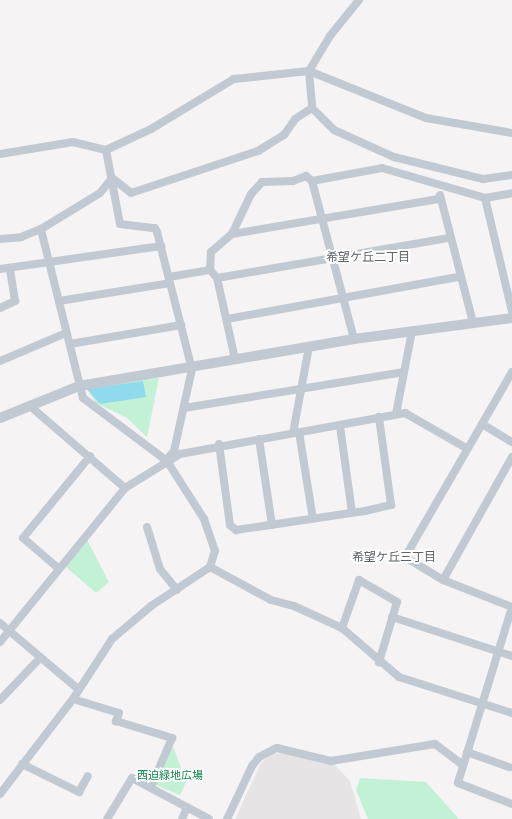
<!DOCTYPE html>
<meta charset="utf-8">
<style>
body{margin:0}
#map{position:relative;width:512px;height:819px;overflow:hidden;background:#f5f3f3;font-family:"Golos Text","Noto Sans JP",sans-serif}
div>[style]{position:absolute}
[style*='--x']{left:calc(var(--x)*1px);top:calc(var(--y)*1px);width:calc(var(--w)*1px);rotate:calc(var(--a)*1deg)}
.education>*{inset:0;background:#e6e4e5}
.green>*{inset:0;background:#c3f1d5}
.water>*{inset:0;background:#90daee}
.minor>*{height:8px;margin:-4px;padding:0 4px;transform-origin:4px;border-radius:4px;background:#c1cad2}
.tertiary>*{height:10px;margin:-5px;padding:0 5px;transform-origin:5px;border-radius:5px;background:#c1cad2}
span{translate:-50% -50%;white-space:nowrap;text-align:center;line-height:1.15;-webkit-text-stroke:4px #fff;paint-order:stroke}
.park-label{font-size:11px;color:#17864f}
.neighbourhood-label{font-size:12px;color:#5f6368}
</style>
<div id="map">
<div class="education">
<div style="clip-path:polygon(284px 753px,335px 765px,350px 781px,361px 819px,235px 819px,262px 761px,273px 754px)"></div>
</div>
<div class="green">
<div style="clip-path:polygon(159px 378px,147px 437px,127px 418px,96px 403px,86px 388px)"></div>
<div style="clip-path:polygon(86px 538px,109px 582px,96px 593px,65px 566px)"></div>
<div style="clip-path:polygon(171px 741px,186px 782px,180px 795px,156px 785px)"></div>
<div style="clip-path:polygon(360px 778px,426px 782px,459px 819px,368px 819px,356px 790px)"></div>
</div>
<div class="water">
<div style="clip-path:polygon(143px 381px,146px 397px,100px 404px,87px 389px)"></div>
</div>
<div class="minor">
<div style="--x:359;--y:0;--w:46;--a:128.9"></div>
<div style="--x:330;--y:36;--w:41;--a:121"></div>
<div style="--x:309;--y:71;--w:37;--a:85"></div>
<div style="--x:312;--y:108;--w:31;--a:45"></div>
<div style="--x:334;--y:130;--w:66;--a:24.2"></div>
<div style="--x:394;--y:157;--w:92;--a:13.9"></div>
<div style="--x:483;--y:179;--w:29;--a:-8"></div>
<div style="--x:106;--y:150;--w:75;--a:79.3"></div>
<div style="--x:120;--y:224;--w:35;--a:7"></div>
<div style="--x:155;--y:228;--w:4;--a:63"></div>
<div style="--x:157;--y:232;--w:141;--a:75.7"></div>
<div style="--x:192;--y:369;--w:84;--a:102.4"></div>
<div style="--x:174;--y:451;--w:9;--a:131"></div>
<div style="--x:0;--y:154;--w:74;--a:-9.3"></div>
<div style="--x:73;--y:142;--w:34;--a:14"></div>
<div style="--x:106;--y:150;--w:50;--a:-25"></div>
<div style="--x:151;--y:129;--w:97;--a:-31.1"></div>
<div style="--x:234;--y:79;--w:75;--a:-6.1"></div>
<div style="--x:309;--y:71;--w:126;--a:21.9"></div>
<div style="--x:426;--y:118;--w:87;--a:9.9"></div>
<div style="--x:112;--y:178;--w:24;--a:38"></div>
<div style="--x:131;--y:193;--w:134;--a:-18.3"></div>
<div style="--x:258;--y:151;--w:31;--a:-32"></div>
<div style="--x:284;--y:135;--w:19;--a:-55"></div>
<div style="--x:295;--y:119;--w:20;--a:-33"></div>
<div style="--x:312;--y:181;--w:71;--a:-10.5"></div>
<div style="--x:382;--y:168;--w:107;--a:16.2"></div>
<div style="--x:485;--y:198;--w:27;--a:-10"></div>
<div style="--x:440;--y:195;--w:132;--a:75.5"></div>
<div style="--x:485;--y:198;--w:116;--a:76.6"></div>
<div style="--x:232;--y:234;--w:211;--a:-9.6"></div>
<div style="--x:0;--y:239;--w:21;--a:-5"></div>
<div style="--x:21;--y:237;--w:22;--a:-22"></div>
<div style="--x:41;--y:229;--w:69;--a:-31.4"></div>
<div style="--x:100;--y:193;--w:19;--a:-51"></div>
<div style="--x:0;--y:269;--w:163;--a:-8.1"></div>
<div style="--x:169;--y:277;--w:42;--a:-9.7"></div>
<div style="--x:217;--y:278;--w:234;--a:-9.8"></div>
<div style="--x:59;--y:301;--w:112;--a:-9.2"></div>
<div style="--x:0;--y:308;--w:17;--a:-25"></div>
<div style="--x:15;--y:301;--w:33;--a:-99"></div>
<div style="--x:227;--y:319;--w:236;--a:-10.3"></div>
<div style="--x:70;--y:344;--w:113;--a:-9.7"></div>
<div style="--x:235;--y:359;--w:83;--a:-102.5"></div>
<div style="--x:217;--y:278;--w:11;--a:-131"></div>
<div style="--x:210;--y:270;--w:18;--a:-87"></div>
<div style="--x:211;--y:252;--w:28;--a:-41"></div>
<div style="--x:232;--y:234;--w:44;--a:-64.6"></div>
<div style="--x:251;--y:194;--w:16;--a:-47"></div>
<div style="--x:262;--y:182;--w:31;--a:-2"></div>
<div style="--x:293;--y:181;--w:14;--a:-21"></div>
<div style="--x:306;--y:176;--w:8;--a:40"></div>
<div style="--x:312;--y:181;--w:163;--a:75.1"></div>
<div style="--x:0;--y:361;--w:72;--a:-23"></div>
<div style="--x:512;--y:372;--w:214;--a:120"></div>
<div style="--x:405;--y:557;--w:44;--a:31.2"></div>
<div style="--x:443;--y:580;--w:74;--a:21.4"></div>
<div style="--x:30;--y:406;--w:125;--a:40.8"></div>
<div style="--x:184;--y:408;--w:223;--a:-9.3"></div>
<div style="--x:396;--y:414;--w:85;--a:-79.1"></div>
<div style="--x:482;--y:424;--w:35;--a:31"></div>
<div style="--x:340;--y:426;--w:87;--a:82.1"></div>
<div style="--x:299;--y:432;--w:88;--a:80.9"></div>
<div style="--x:293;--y:433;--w:87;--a:-79.5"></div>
<div style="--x:259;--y:439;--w:87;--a:81.4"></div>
<div style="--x:219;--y:444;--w:82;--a:82.3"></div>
<div style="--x:230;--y:525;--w:8;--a:40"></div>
<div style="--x:236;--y:530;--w:130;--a:-8.4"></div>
<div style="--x:365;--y:511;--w:27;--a:-13"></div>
<div style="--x:391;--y:505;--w:89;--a:-97.8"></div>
<div style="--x:147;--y:527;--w:44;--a:72.8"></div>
<div style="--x:160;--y:569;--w:27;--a:51"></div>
<div style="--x:210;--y:567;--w:69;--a:28.4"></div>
<div style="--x:271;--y:600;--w:24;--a:15"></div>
<div style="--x:294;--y:606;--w:53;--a:24.6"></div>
<div style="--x:342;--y:628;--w:75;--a:40.7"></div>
<div style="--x:399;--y:677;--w:119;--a:17.7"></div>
<div style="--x:58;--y:568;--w:46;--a:-139.4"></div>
<div style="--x:23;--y:538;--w:106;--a:-50.7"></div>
<div style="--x:443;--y:580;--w:141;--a:-60.7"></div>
<div style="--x:512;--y:607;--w:184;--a:107.1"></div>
<div style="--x:458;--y:783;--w:58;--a:21.3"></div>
<div style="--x:392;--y:617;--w:126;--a:18"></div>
<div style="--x:0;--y:623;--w:102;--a:40.2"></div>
<div style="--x:342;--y:628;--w:51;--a:-70.5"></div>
<div style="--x:359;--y:580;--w:44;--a:30.1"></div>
<div style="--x:397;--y:602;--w:63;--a:106.7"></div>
<div style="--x:0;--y:642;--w:198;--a:-50.9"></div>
<div style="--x:125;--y:488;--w:65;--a:-31.7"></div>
<div style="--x:180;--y:454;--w:229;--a:-10.3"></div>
<div style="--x:405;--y:413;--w:70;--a:29.8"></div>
<div style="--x:73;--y:699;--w:48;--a:16.9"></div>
<div style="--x:119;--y:713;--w:9;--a:111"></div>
<div style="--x:116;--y:721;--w:59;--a:16.9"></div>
<div style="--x:172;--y:738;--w:53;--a:113.2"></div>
<div style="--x:0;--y:700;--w:58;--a:-46.4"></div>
<div style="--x:467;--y:752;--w:45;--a:19.7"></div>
<div style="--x:22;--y:764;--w:64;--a:26.2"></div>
<div style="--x:79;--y:792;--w:18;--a:-61"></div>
<div style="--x:0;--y:794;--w:120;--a:-52.5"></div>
<div style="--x:73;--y:699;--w:72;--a:-57"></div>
<div style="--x:112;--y:639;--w:51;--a:-40.2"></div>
<div style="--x:151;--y:606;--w:71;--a:-33.5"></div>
<div style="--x:210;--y:567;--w:17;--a:-73"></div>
<div style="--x:215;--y:551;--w:34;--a:-109"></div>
<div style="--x:204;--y:519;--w:69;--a:-122.5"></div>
<div style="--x:167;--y:461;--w:105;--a:-143.1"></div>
<div style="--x:83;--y:398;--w:174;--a:-104"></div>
<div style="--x:107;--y:819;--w:48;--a:-58.6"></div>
<div style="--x:132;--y:778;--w:87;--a:28"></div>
<div style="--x:182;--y:819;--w:13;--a:-67"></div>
<div style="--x:227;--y:819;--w:59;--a:-64.7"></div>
<div style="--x:252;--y:766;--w:11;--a:-52"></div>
<div style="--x:259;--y:757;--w:20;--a:-27"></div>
<div style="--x:277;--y:748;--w:56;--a:13.5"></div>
<div style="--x:331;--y:761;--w:105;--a:-9.3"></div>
<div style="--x:435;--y:744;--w:35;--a:37"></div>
</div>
<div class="tertiary">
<div style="--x:0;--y:418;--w:85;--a:-22.1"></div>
<div style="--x:79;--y:386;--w:279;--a:-9.7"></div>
<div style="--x:354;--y:339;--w:159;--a:-7.6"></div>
</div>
<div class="park-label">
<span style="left:170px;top:775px">西迫緑地広場</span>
</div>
<div class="neighbourhood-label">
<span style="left:368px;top:257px">希望ケ丘二丁目</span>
<span style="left:394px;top:557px">希望ケ丘三丁目</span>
</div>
</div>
